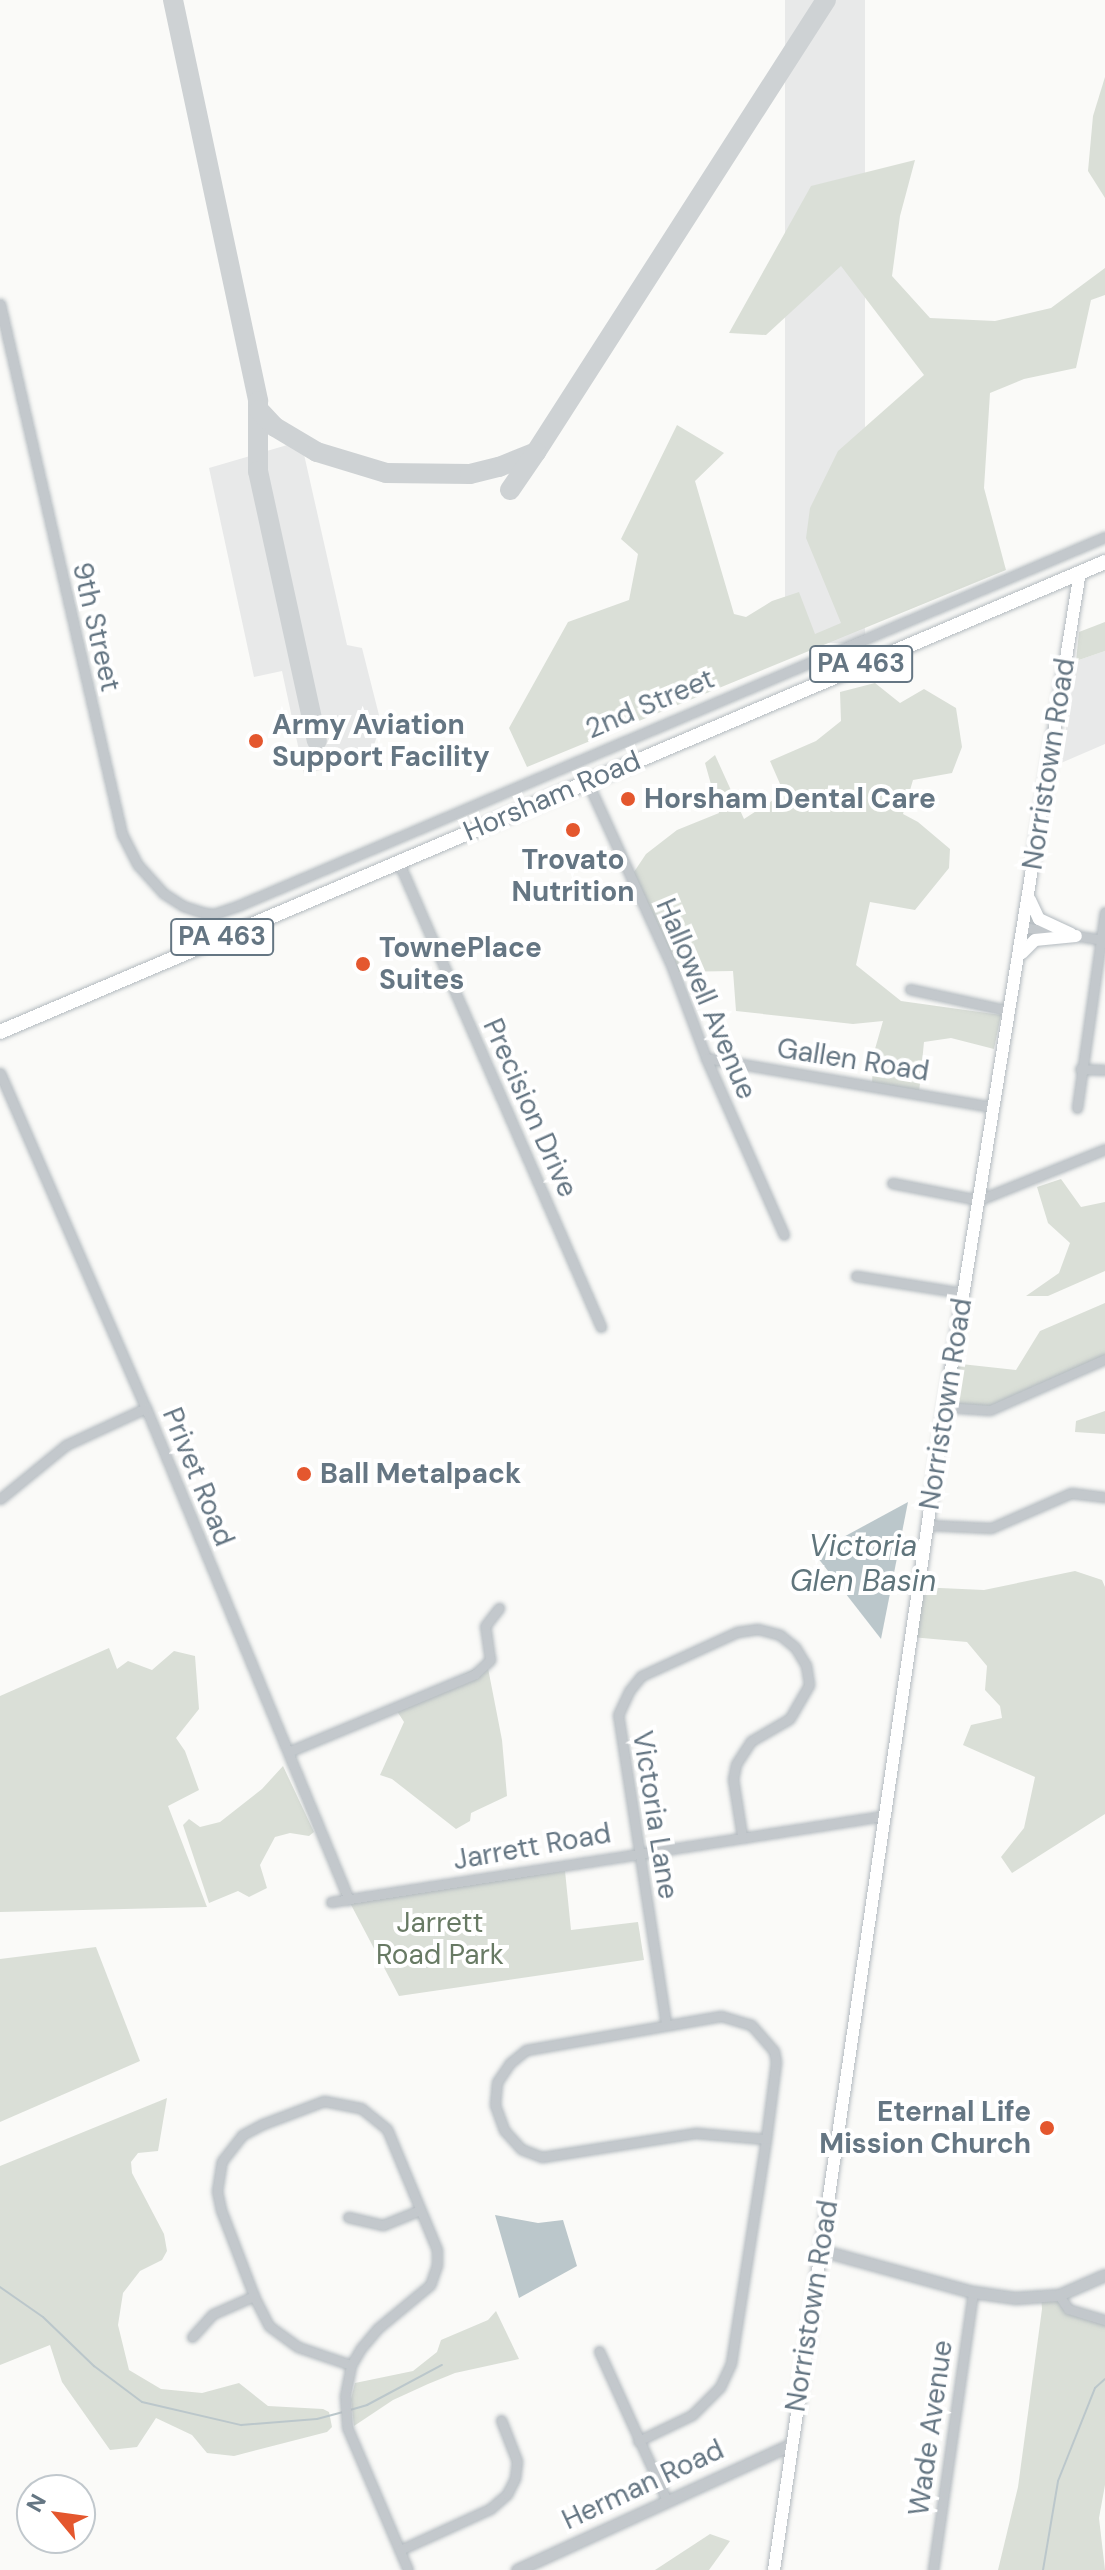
<!DOCTYPE html>
<style>
body{margin:0}
#map{position:relative;width:1105px;height:2570px;overflow:hidden;background:#fafaf8;font-family:"DM Sans",sans-serif}
div>[style]{position:absolute}
[style*='--x']{left:calc(var(--x)*1px);top:calc(var(--y)*1px);width:calc(var(--w)*1px);rotate:calc(var(--a)*1deg)}
.built>*{inset:0;background:#e8e9e9;transform-origin:0 0}
.green>*{inset:0;background:#dadfd7}
.water>*{inset:0;background:#bbc7cb}
.stream>*{height:2px;margin:-1px;padding:0 1px;transform-origin:1px;border-radius:1px;background:#bbc7cb}
.taxiway>*{height:20px;margin:-10px;padding:0 10px;transform-origin:10px;border-radius:10px;background:#ced2d4}
.roads{filter:drop-shadow(0 0 2px #b3babf) drop-shadow(0 0 2px #b3babf)}
.minor>*{height:9px;margin:-4.5px;padding:0 4.5px;transform-origin:4.5px;border-radius:4.5px;background:#c3c8cc}
.tertiary>*{height:11px;margin:-5.5px;padding:0 5.5px;transform-origin:5.5px;border-radius:5.5px;background:#c3c8cc}
.secondary>*{height:12px;margin:-6px;padding:0 6px;transform-origin:6px;border-radius:6px;background:#fff}
.primary>*{height:14px;margin:-7px;padding:0 7px;transform-origin:7px;border-radius:7px;background:#fff}
.dots>*{width:22px;height:22px;translate:-50% -50%;box-sizing:border-box;border:4px solid #fff;border-radius:50%}
span{translate:-50% -50%;white-space:nowrap;text-align:center;line-height:1.15;-webkit-text-stroke:8px #fff;paint-order:stroke}
.shield-label span{padding:2px 6px;background:#fff;border:2px solid;border-radius:6px;-webkit-text-stroke-width:0}
.shield-label{font-size:26px;color:#657683;font-weight:700}
.street-label{font-size:28px;color:#657683}
.poi-label{font-size:28px;color:#657683;font-weight:700}
.left{translate:0 -50%;text-align:left}
.right{translate:-100% -50%;text-align:right}
.park-label{font-size:28px;color:#687a64}
.water-label{font-size:30px;color:#60757c;font-style:italic}
.north{position:absolute;left:16px;top:2474px;width:80px;height:80px;box-sizing:border-box;background:#fff;border:2px solid #c1c8cd;border-radius:50%;rotate:299deg;font-size:22px;font-weight:700;line-height:32px;text-align:center;color:#657683}
.north::after{content:'';display:block;margin:auto;width:28px;height:36px;background:#e4572e;clip-path:polygon(50% 0,100% 100%,50% 72%,0 100%)}
</style>
<div id="map">
<div class="built">
<div style="left:785px;top:0;width:80px;height:643px"></div>
<div style="clip-path:polygon(301px 441px,347px 645px,362px 648px,381px 723px,370px 758px,304px 774px,282px 671px,254px 677px,209px 468px)"></div>
<div style="clip-path:polygon(1105px 651px,1105px 744px,1061px 763px,1076px 661px)"></div>
</div>
<div class="green">
<div style="clip-path:polygon(1105px 77px,1105px 198px,1088px 171px,1093px 116px)"></div>
<div style="clip-path:polygon(915px 160px,900px 216px,892px 276px,930px 318px,995px 321px,1051px 308px,1105px 268px,1105px 295px,1091px 300px,1076px 368px,1024px 379px,990px 393px,984px 488px,1006px 570px,527px 767px,509px 728px,568px 622px,629px 600px,638px 554px,621px 539px,677px 425px,724px 453px,695px 481px,734px 614px,746px 617px,772px 601px,799px 592px,815px 634px,841px 623px,806px 538px,810px 508px,838px 451px,924px 375px,841px 266px,766px 335px,729px 333px,811px 186px)"></div>
<div style="clip-path:polygon(1105px 622px,1105px 651px,1076px 661px,1079px 632px)"></div>
<div style="clip-path:polygon(875px 683px,900px 703px,924px 689px,956px 708px,962px 747px,952px 773px,913px 780px,903px 814px,918px 822px,950px 849px,949px 868px,915px 910px,870px 902px,856px 965px,901px 1001px,1001px 1015px,994px 1049px,951px 1038px,924px 1042px,919px 1093px,872px 1085px,873px 1056px,883px 1021px,853px 1024px,736px 1011px,733px 971px,673px 972px,630px 878px,646px 854px,677px 830px,719px 813px,705px 763px,715px 755px,744px 819px,784px 793px,770px 761px,816px 741px,841px 721px,840px 692px)"></div>
<div style="clip-path:polygon(1061px 1179px,1081px 1207px,1105px 1202px,1105px 1271px,1048px 1296px,1026px 1296px,1059px 1273px,1070px 1243px,1048px 1223px,1037px 1187px)"></div>
<div style="clip-path:polygon(1105px 1303px,1105px 1357px,982px 1410px,946px 1403px,952px 1363px,1016px 1370px,1040px 1331px)"></div>
<div style="clip-path:polygon(1105px 1411px,1105px 1434px,1075px 1432px,1076px 1421px)"></div>
<div style="clip-path:polygon(1075px 1571px,1102px 1580px,1105px 1587px,1105px 1814px,1012px 1873px,1001px 1857px,1024px 1828px,1035px 1777px,963px 1745px,971px 1725px,1002px 1718px,1000px 1706px,985px 1690px,987px 1666px,967px 1642px,911px 1637px,918px 1587px,984px 1590px)"></div>
<div style="clip-path:polygon(109px 1648px,117px 1669px,128px 1661px,152px 1670px,174px 1651px,195px 1656px,199px 1709px,176px 1738px,185px 1751px,199px 1790px,168px 1806px,207px 1907px,0 1912px,0 1696px)"></div>
<div style="clip-path:polygon(487px 1663px,502px 1740px,507px 1796px,471px 1813px,470px 1821px,456px 1829px,392px 1779px,380px 1775px,404px 1722px,395px 1708px)"></div>
<div style="clip-path:polygon(283px 1766px,314px 1832px,309px 1836px,290px 1833px,275px 1837px,260px 1865px,267px 1888px,249px 1897px,238px 1891px,209px 1903px,183px 1825px,189px 1819px,200px 1827px,220px 1822px,262px 1789px)"></div>
<div style="clip-path:polygon(565px 1871px,571px 1930px,638px 1922px,644px 1960px,399px 1996px,349px 1901px)"></div>
<div style="clip-path:polygon(96px 1947px,140px 2061px,0 2122px,0 1959px)"></div>
<div style="clip-path:polygon(167px 2098px,158px 2151px,138px 2153px,131px 2162px,132px 2173px,164px 2234px,167px 2251px,162px 2260px,140px 2271px,123px 2293px,118px 2325px,129px 2370px,161px 2389px,202px 2393px,239px 2383px,268px 2406px,323px 2409px,329px 2412px,332px 2427px,327px 2432px,234px 2456px,207px 2453px,192px 2435px,156px 2418px,137px 2447px,110px 2450px,62px 2382px,50px 2345px,0 2365px,0 2166px)"></div>
<div style="clip-path:polygon(1041px 2295px,1059px 2295px,1071px 2307px,1105px 2319px,1105px 2485px,1099px 2518px,1105px 2570px,998px 2570px,1018px 2487px,1042px 2309px)"></div>
<div style="clip-path:polygon(496px 2311px,519px 2359px,455px 2373px,428px 2384px,393px 2400px,354px 2426px,351px 2399px,355px 2383px,413px 2371px,437px 2352px,441px 2340px,488px 2320px)"></div>
<div style="clip-path:polygon(710px 2534px,730px 2541px,709px 2570px,655px 2570px)"></div>
</div>
<div class="water">
<div style="clip-path:polygon(908px 1502px,881px 1639px,814px 1553px)"></div>
<div style="clip-path:polygon(495px 2215px,538px 2223px,563px 2220px,577px 2266px,519px 2298px)"></div>
</div>
<div class="stream">
<div style="--x:0;--y:2287;--w:52;--a:34.9"></div>
<div style="--x:43;--y:2317;--w:71;--a:43.9"></div>
<div style="--x:94;--y:2366;--w:60;--a:36.9"></div>
<div style="--x:142;--y:2402;--w:102;--a:13.1"></div>
<div style="--x:241;--y:2425;--w:76;--a:-4.5"></div>
<div style="--x:317;--y:2419;--w:27;--a:-15"></div>
<div style="--x:350;--y:2410;--w:18;--a:-16"></div>
<div style="--x:367;--y:2405;--w:85;--a:-28.1"></div>
<div style="--x:1043;--y:2570;--w:90;--a:-80.4"></div>
<div style="--x:1058;--y:2481;--w:100;--a:-68.3"></div>
<div style="--x:1095;--y:2388;--w:13;--a:-42"></div>
</div>
<div class="taxiway">
<div style="--x:173;--y:0;--w:410;--a:78"></div>
<div style="--x:258;--y:401;--w:70;--a:90"></div>
<div style="--x:258;--y:471;--w:276;--a:77.7"></div>
<div style="--x:259;--y:410;--w:23;--a:47"></div>
<div style="--x:275;--y:427;--w:49;--a:30.8"></div>
<div style="--x:317;--y:452;--w:72;--a:16.9"></div>
<div style="--x:386;--y:473;--w:84;--a:0.7"></div>
<div style="--x:470;--y:474;--w:30;--a:-14"></div>
<div style="--x:499;--y:467;--w:40;--a:-22"></div>
<div style="--x:536;--y:452;--w:537;--a:-57.32"></div>
<div style="--x:510;--y:490;--w:46;--a:-55.6"></div>
</div>
<div class="roads">
<div class="minor">
<div style="--x:0;--y:304;--w:544;--a:77.04"></div>
<div style="--x:122;--y:834;--w:35;--a:63"></div>
<div style="--x:138;--y:865;--w:38;--a:48"></div>
<div style="--x:163;--y:893;--w:24;--a:33"></div>
<div style="--x:183;--y:906;--w:23;--a:18"></div>
<div style="--x:205;--y:913;--w:9;--a:6"></div>
<div style="--x:214;--y:914;--w:28;--a:-19"></div>
<div style="--x:240;--y:905;--w:940;--a:-23.05"></div>
<div style="--x:587;--y:781;--w:199;--a:65.4"></div>
<div style="--x:670;--y:962;--w:103;--a:69.4"></div>
<div style="--x:706;--y:1058;--w:193;--a:66.2"></div>
<div style="--x:399;--y:863;--w:506;--a:66.47"></div>
<div style="--x:1023;--y:927;--w:81;--a:9.2"></div>
<div style="--x:910;--y:989;--w:102;--a:12.4"></div>
<div style="--x:706;--y:1058;--w:292;--a:9.7"></div>
<div style="--x:1080;--y:1069;--w:25;--a:2"></div>
<div style="--x:0;--y:1073;--w:365;--a:66.5"></div>
<div style="--x:146;--y:1408;--w:532;--a:67.58"></div>
<div style="--x:1077;--y:1108;--w:198;--a:-81.9"></div>
<div style="--x:892;--y:1183;--w:89;--a:11.1"></div>
<div style="--x:979;--y:1200;--w:136;--a:-22"></div>
<div style="--x:856;--y:1276;--w:108;--a:9"></div>
<div style="--x:945;--y:1407;--w:45;--a:3.8"></div>
<div style="--x:990;--y:1410;--w:126;--a:-23.9"></div>
<div style="--x:0;--y:1499;--w:85;--a:-39.3"></div>
<div style="--x:66;--y:1445;--w:88;--a:-24.8"></div>
<div style="--x:928;--y:1525;--w:63;--a:2.7"></div>
<div style="--x:991;--y:1528;--w:87;--a:-23.6"></div>
<div style="--x:1071;--y:1493;--w:34;--a:7"></div>
<div style="--x:288;--y:1752;--w:203;--a:-22.6"></div>
<div style="--x:475;--y:1674;--w:21;--a:-43"></div>
<div style="--x:490;--y:1660;--w:34;--a:-98"></div>
<div style="--x:485;--y:1626;--w:23;--a:-52"></div>
<div style="--x:331;--y:1902;--w:559;--a:-8.86"></div>
<div style="--x:666;--y:2024;--w:313;--a:-98.8"></div>
<div style="--x:618;--y:1715;--w:26;--a:-65"></div>
<div style="--x:629;--y:1691;--w:19;--a:-51"></div>
<div style="--x:641;--y:1676;--w:106;--a:-24.6"></div>
<div style="--x:737;--y:1632;--w:21;--a:-8"></div>
<div style="--x:758;--y:1629;--w:23;--a:15"></div>
<div style="--x:780;--y:1635;--w:19;--a:39"></div>
<div style="--x:795;--y:1647;--w:21;--a:59"></div>
<div style="--x:806;--y:1665;--w:20;--a:81"></div>
<div style="--x:809;--y:1685;--w:39;--a:120"></div>
<div style="--x:789;--y:1719;--w:44;--a:149.9"></div>
<div style="--x:751;--y:1741;--w:27;--a:123"></div>
<div style="--x:736;--y:1764;--w:15;--a:101"></div>
<div style="--x:733;--y:1779;--w:58;--a:81"></div>
<div style="--x:348;--y:2217;--w:36;--a:13"></div>
<div style="--x:383;--y:2225;--w:40;--a:-22"></div>
<div style="--x:1059;--y:2295;--w:17;--a:57"></div>
<div style="--x:1068;--y:2309;--w:39;--a:17"></div>
<div style="--x:192;--y:2337;--w:31;--a:-48"></div>
<div style="--x:213;--y:2314;--w:45;--a:-23.7"></div>
<div style="--x:599;--y:2351;--w:165;--a:65.6"></div>
<div style="--x:351;--y:2365;--w:56;--a:-161.2"></div>
<div style="--x:298;--y:2347;--w:36;--a:-144"></div>
<div style="--x:269;--y:2326;--w:34;--a:-117"></div>
<div style="--x:254;--y:2296;--w:92;--a:-111"></div>
<div style="--x:221;--y:2210;--w:19;--a:-102"></div>
<div style="--x:217;--y:2191;--w:30;--a:-81"></div>
<div style="--x:222;--y:2161;--w:33;--a:-52"></div>
<div style="--x:242;--y:2135;--w:24;--a:-28"></div>
<div style="--x:263;--y:2124;--w:65;--a:-20.7"></div>
<div style="--x:324;--y:2101;--w:38;--a:11"></div>
<div style="--x:361;--y:2108;--w:33;--a:39"></div>
<div style="--x:387;--y:2129;--w:131;--a:67.5"></div>
<div style="--x:437;--y:2250;--w:15;--a:90"></div>
<div style="--x:437;--y:2265;--w:21;--a:109"></div>
<div style="--x:430;--y:2285;--w:67;--a:140.4"></div>
<div style="--x:378;--y:2328;--w:26;--a:130"></div>
<div style="--x:361;--y:2348;--w:20;--a:120"></div>
<div style="--x:351;--y:2365;--w:32;--a:101"></div>
<div style="--x:345;--y:2396;--w:31;--a:86"></div>
<div style="--x:347;--y:2427;--w:155;--a:66.9"></div>
<div style="--x:638;--y:2441;--w:60;--a:-25.7"></div>
<div style="--x:692;--y:2415;--w:40;--a:-45"></div>
<div style="--x:720;--y:2387;--w:26;--a:-65"></div>
<div style="--x:731;--y:2363;--w:227;--a:-81.1"></div>
<div style="--x:766;--y:2139;--w:78;--a:-82.6"></div>
<div style="--x:776;--y:2062;--w:11;--a:-100"></div>
<div style="--x:774;--y:2051;--w:35;--a:-131"></div>
<div style="--x:751;--y:2025;--w:31;--a:-163"></div>
<div style="--x:721;--y:2016;--w:198;--a:170.1"></div>
<div style="--x:526;--y:2050;--w:21;--a:141"></div>
<div style="--x:510;--y:2063;--w:23;--a:124"></div>
<div style="--x:497;--y:2082;--w:23;--a:95"></div>
<div style="--x:495;--y:2105;--w:27;--a:70"></div>
<div style="--x:504;--y:2130;--w:25;--a:48"></div>
<div style="--x:521;--y:2149;--w:22;--a:21"></div>
<div style="--x:542;--y:2157;--w:156;--a:-8.9"></div>
<div style="--x:696;--y:2133;--w:70;--a:4.9"></div>
<div style="--x:400;--y:2550;--w:99;--a:-24.5"></div>
<div style="--x:490;--y:2509;--w:23;--a:-41"></div>
<div style="--x:507;--y:2494;--w:18;--a:-63"></div>
<div style="--x:515;--y:2478;--w:17;--a:-83"></div>
<div style="--x:517;--y:2461;--w:44;--a:-111.3"></div>
<div style="--x:933;--y:2570;--w:281;--a:-81.8"></div>
</div>
<div class="tertiary">
<div style="--x:820;--y:2250;--w:159;--a:15.4"></div>
<div style="--x:973;--y:2292;--w:42;--a:8.1"></div>
<div style="--x:1015;--y:2298;--w:44;--a:-3.9"></div>
<div style="--x:1059;--y:2295;--w:50;--a:-23.5"></div>
<div style="--x:517;--y:2570;--w:300;--a:-24.6"></div>
</div>
<div class="secondary">
<div style="--x:1030;--y:900;--w:21;--a:65"></div>
<div style="--x:1039;--y:919;--w:35;--a:25"></div>
<div style="--x:1022;--y:953;--w:18;--a:-45"></div>
<div style="--x:1035;--y:940;--w:41;--a:-5.6"></div>
<div style="--x:774;--y:2570;--w:1176;--a:-81.64"></div>
<div style="--x:945;--y:1407;--w:846;--a:-80.82"></div>
</div>
<div class="primary">
<div style="--x:0;--y:1032;--w:1201;--a:-23.04"></div>
</div>
</div>
<div class="dots">
<div style="left:256px;top:741px;background:#e4572e"></div>
<div style="left:628px;top:799px;background:#e4572e"></div>
<div style="left:573px;top:830px;background:#e4572e"></div>
<div style="left:363px;top:964px;background:#e4572e"></div>
<div style="left:304px;top:1474px;background:#e4572e"></div>
<div style="left:1047px;top:2128px;background:#e4572e"></div>
</div>
<div class="shield-label">
<span style="left:861px;top:664px">PA 463</span>
<span style="left:222px;top:937px">PA 463</span>
</div>
<div class="street-label">
<span style="left:96px;top:627px;rotate:77deg">9th Street</span>
<span style="left:650px;top:704px;rotate:-23deg">2nd Street</span>
<span style="left:1049px;top:764px;rotate:-81deg">Norristown Road</span>
<span style="left:552px;top:796px;rotate:-23deg">Horsham Road</span>
<span style="left:706px;top:999px;rotate:67deg">Hallowell Avenue</span>
<span style="left:853px;top:1060px;rotate:9deg">Gallen Road</span>
<span style="left:530px;top:1108px;rotate:66deg">Precision Drive</span>
<span style="left:946px;top:1404px;rotate:-81deg">Norristown Road</span>
<span style="left:198px;top:1477px;rotate:68deg">Privet Road</span>
<span style="left:655px;top:1815px;rotate:81deg">Victoria Lane</span>
<span style="left:532px;top:1847px;rotate:-10deg">Jarrett Road</span>
<span style="left:812px;top:2306px;rotate:-81deg">Norristown Road</span>
<span style="left:931px;top:2428px;rotate:-82deg">Wade Avenue</span>
<span style="left:643px;top:2485px;rotate:-25deg">Herman Road</span>
</div>
<div class="poi-label">
<span class="left" style="left:272px;top:741px">Army Aviation<br>Support Facility</span>
<span class="left" style="left:644px;top:799px">Horsham Dental Care</span>
<span style="left:573px;top:876px">Trovato<br>Nutrition</span>
<span class="left" style="left:379px;top:964px">TownePlace<br>Suites</span>
<span class="left" style="left:320px;top:1474px">Ball Metalpack</span>
<span class="right" style="left:1031px;top:2128px">Eternal Life<br>Mission Church</span>
</div>
<div class="park-label">
<span style="left:440px;top:1939px">Jarrett<br>Road Park</span>
</div>
<div class="water-label">
<span style="left:863px;top:1563px">Victoria<br>Glen Basin</span>
</div>
<div class="north">N</div>
</div>
